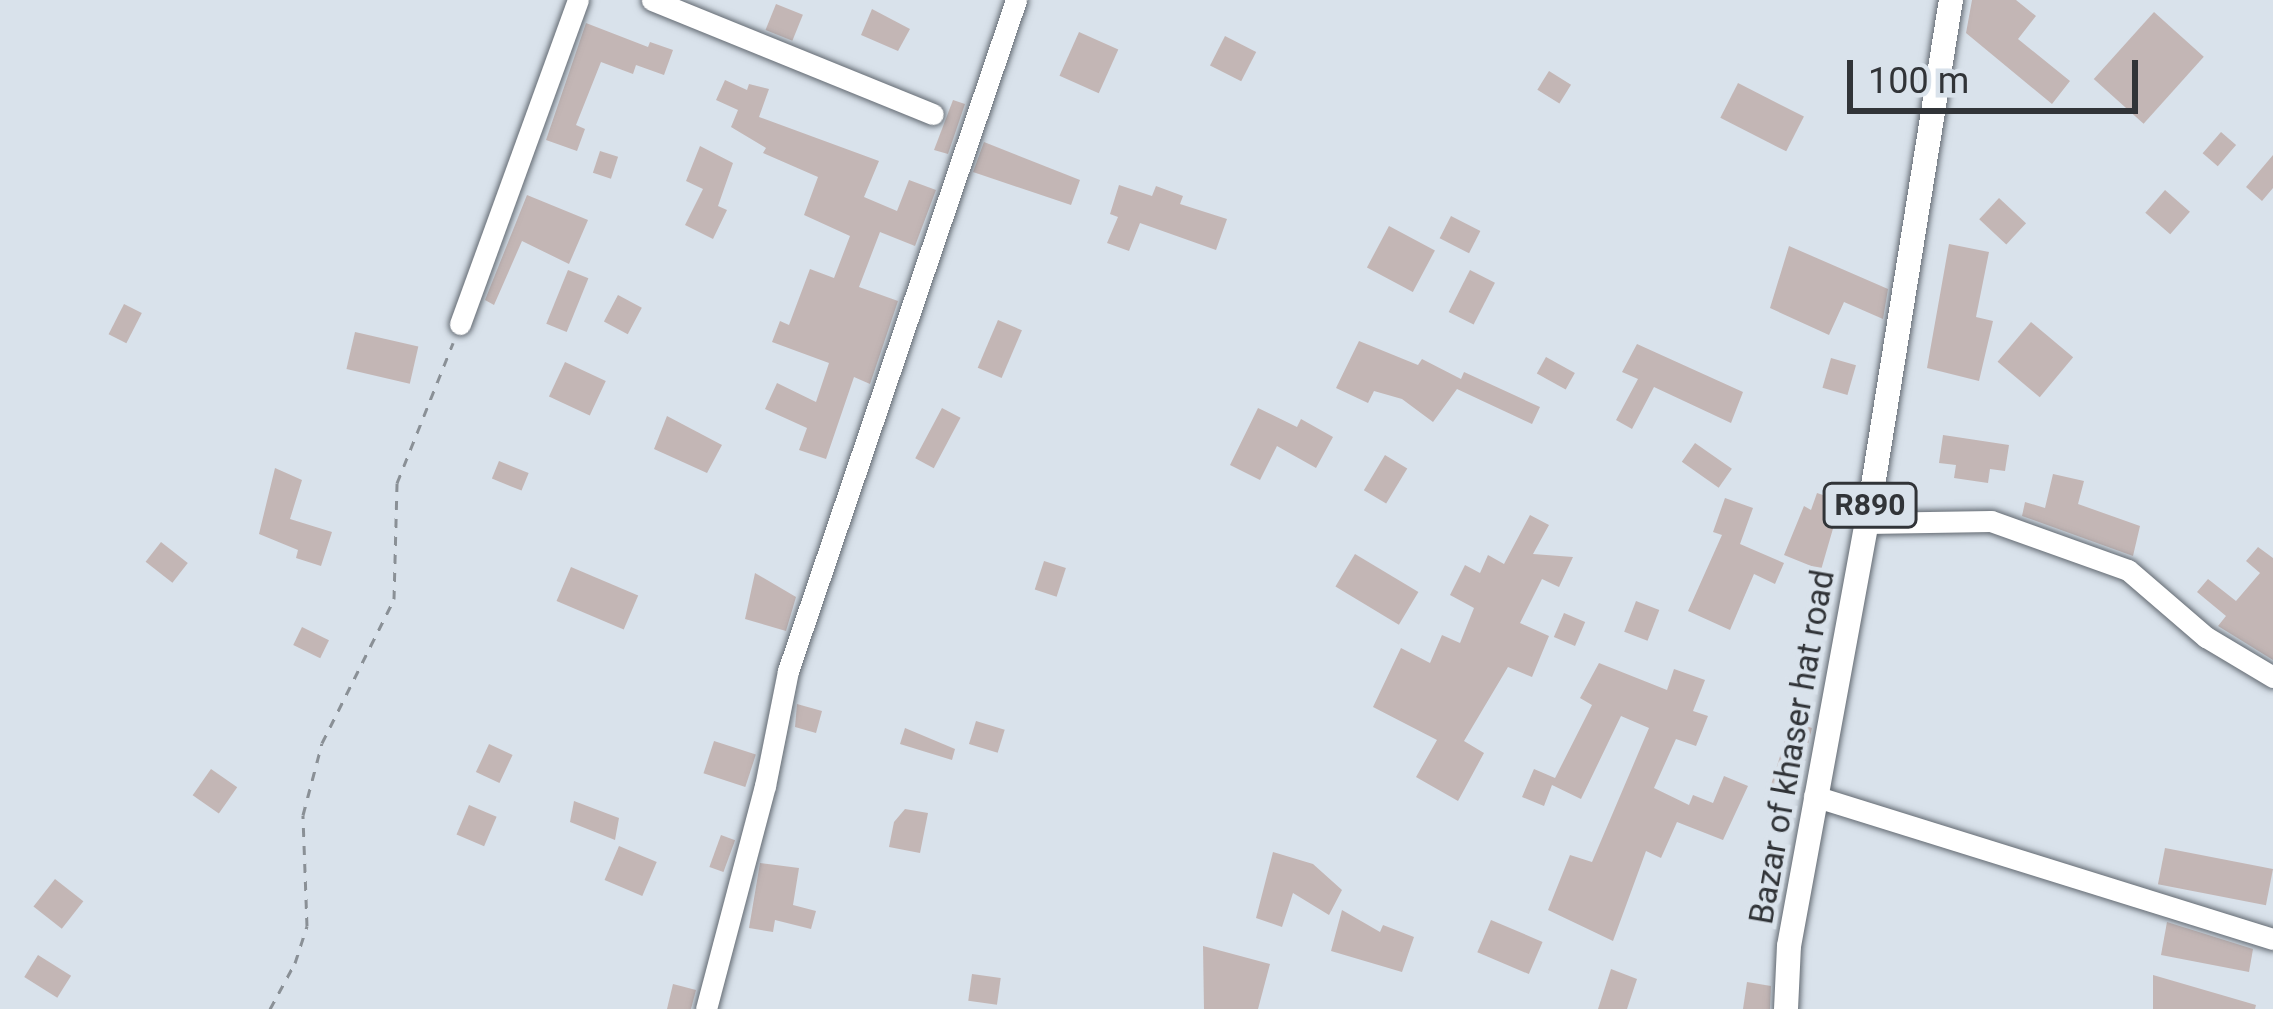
<!DOCTYPE html>
<style>
body{margin:0}
#map{position:relative;width:2273px;height:1009px;overflow:hidden;background:#d9e2eb;font-family:Roboto,sans-serif}
div>[style]{position:absolute}
[style*='--x']{left:calc(var(--x)*1px);top:calc(var(--y)*1px);width:calc(var(--w)*1px);rotate:calc(var(--a)*1deg)}
.building>*{inset:0;background:#c3b6b5;transform-origin:0 0}
.path>*{height:3px;margin-top:-1.5px;transform-origin:0;background:repeating-linear-gradient(90deg,#8a9096 0 9px,transparent 0 18px)}
.roads{filter:drop-shadow(0 0 3px #626971) drop-shadow(0 0 3px #626971)}
.minor>*{height:21px;margin:-10.5px;padding:0 10.5px;transform-origin:10.5px;border-radius:10.5px;background:#fff}
.major>*{height:24px;margin:-12px;padding:0 12px;transform-origin:12px;border-radius:12px;background:#fff}
span{translate:-50% -50%;white-space:nowrap;text-align:center;line-height:1.15;-webkit-text-stroke:9px #d9e2eb;paint-order:stroke}
.shield-label span{padding:3px 9px;background:#d9e2eb;border:3px solid;border-radius:9px;-webkit-text-stroke-width:0}
.shield-label{font-size:30px;color:#313438;font-weight:700}
.street-label{font-size:33px;color:#313438}
.scale{position:absolute;left:1847px;top:60px;width:291px;height:54px;box-sizing:border-box;border:6px solid #313438;border-top:0;padding-left:15px;font-size:36px;line-height:42px;white-space:nowrap;color:#313438;-webkit-text-stroke:9px #d9e2eb;paint-order:stroke}
</style>
<div id="map">
<div class="building">
<div style="clip-path:polygon(1972px 0,2016px 0,2036px 16px,2018px 39px,2070px 81px,2052px 104px,1966px 33px)"></div>
<div style="left:776px;top:4px;width:29px;height:28px;rotate:22deg"></div>
<div style="clip-path:polygon(872px 9px,910px 29px,898px 51px,861px 35px)"></div>
<div style="left:2154px;top:12px;width:67px;height:90px;rotate:42deg"></div>
<div style="clip-path:polygon(586px 23px,648px 47px,650px 42px,673px 50px,664px 75px,636px 65px,633px 74px,601px 62px,576px 125px,585px 129px,577px 151px,546px 140px)"></div>
<div style="left:1079px;top:32px;width:43px;height:48px;rotate:24deg"></div>
<div style="left:1225px;top:36px;width:35px;height:33px;rotate:27deg"></div>
<div style="left:1549px;top:71px;width:26px;height:22px;rotate:32deg"></div>
<div style="clip-path:polygon(725px 80px,747px 90px,749px 84px,769px 89px,759px 117px,879px 161px,864px 197px,897px 211px,909px 180px,936px 190px,915px 246px,880px 232px,859px 287px,898px 301px,870px 384px,854px 377px,826px 459px,799px 450px,807px 428px,765px 409px,777px 383px,816px 402px,829px 363px,772px 342px,780px 321px,789px 325px,810px 269px,834px 278px,850px 236px,804px 215px,818px 177px,763px 153px,766px 148px,731px 127px,738px 110px,716px 100px)"></div>
<div style="left:1738px;top:83px;width:74px;height:39px;rotate:27deg"></div>
<div style="clip-path:polygon(953px 100px,965px 104px,948px 154px,934px 150px)"></div>
<div style="left:2221px;top:132px;width:20px;height:28px;rotate:41deg"></div>
<div style="clip-path:polygon(984px 142px,1080px 180px,1071px 205px,973px 172px)"></div>
<div style="clip-path:polygon(700px 146px,733px 163px,718px 206px,727px 210px,713px 239px,685px 225px,703px 189px,686px 181px)"></div>
<div style="left:600px;top:151px;width:19px;height:23px;rotate:18deg"></div>
<div style="clip-path:polygon(2273px 155px,2273px 188px,2262px 201px,2246px 187px)"></div>
<div style="clip-path:polygon(1119px 185px,1152px 196px,1156px 186px,1183px 196px,1180px 204px,1227px 219px,1216px 250px,1140px 223px,1129px 251px,1107px 243px,1118px 217px,1110px 214px)"></div>
<div style="left:2165px;top:190px;width:33px;height:30px;rotate:41deg"></div>
<div style="clip-path:polygon(527px 195px,588px 220px,569px 264px,522px 241px,494px 305px,485px 300px)"></div>
<div style="left:1999px;top:198px;width:37px;height:29px;rotate:43deg"></div>
<div style="left:1451px;top:216px;width:33px;height:25px;rotate:27deg"></div>
<div style="left:1389px;top:226px;width:52px;height:47px;rotate:28deg"></div>
<div style="clip-path:polygon(1949px 244px,1989px 252px,1976px 317px,1993px 321px,1979px 381px,1927px 368px)"></div>
<div style="clip-path:polygon(1789px 246px,1888px 289px,1883px 319px,1844px 302px,1829px 335px,1770px 308px)"></div>
<div style="left:568px;top:270px;width:22px;height:58px;rotate:22deg"></div>
<div style="left:1470px;top:270px;width:28px;height:47px;rotate:27deg"></div>
<div style="left:618px;top:295px;width:27px;height:30px;rotate:28deg"></div>
<div style="left:124px;top:304px;width:20px;height:34px;rotate:27deg"></div>
<div style="left:998px;top:320px;width:26px;height:52px;rotate:23deg"></div>
<div style="left:2031px;top:322px;width:55px;height:52px;rotate:40deg"></div>
<div style="left:355px;top:332px;width:65px;height:38px;rotate:13deg"></div>
<div style="clip-path:polygon(1359px 341px,1418px 365px,1422px 359px,1461px 379px,1464px 372px,1540px 407px,1532px 424px,1457px 389px,1433px 422px,1402px 399px,1374px 391px,1368px 403px,1336px 388px)"></div>
<div style="clip-path:polygon(1637px 344px,1743px 392px,1731px 423px,1654px 387px,1632px 429px,1616px 420px,1638px 379px,1622px 372px)"></div>
<div style="left:1546px;top:357px;width:33px;height:19px;rotate:29deg"></div>
<div style="left:1831px;top:358px;width:26px;height:31px;rotate:16deg"></div>
<div style="left:565px;top:362px;width:45px;height:38px;rotate:25deg"></div>
<div style="left:942px;top:408px;width:21px;height:57px;rotate:28deg"></div>
<div style="clip-path:polygon(1258px 408px,1297px 427px,1301px 419px,1333px 437px,1316px 468px,1277px 446px,1260px 480px,1230px 465px)"></div>
<div style="clip-path:polygon(667px 416px,722px 445px,707px 473px,654px 449px)"></div>
<div style="clip-path:polygon(1943px 435px,2009px 445px,2005px 471px,1990px 469px,1988px 483px,1954px 478px,1956px 465px,1939px 463px)"></div>
<div style="left:1695px;top:443px;width:45px;height:23px;rotate:35deg"></div>
<div style="left:1385px;top:455px;width:26px;height:41px;rotate:31deg"></div>
<div style="left:499px;top:461px;width:32px;height:19px;rotate:22deg"></div>
<div style="clip-path:polygon(275px 468px,302px 480px,290px 519px,332px 532px,321px 566px,296px 558px,298px 550px,259px 534px)"></div>
<div style="clip-path:polygon(2053px 474px,2084px 481px,2078px 504px,2140px 526px,2133px 556px,2022px 516px,2025px 502px,2045px 508px)"></div>
<div style="clip-path:polygon(1817px 493px,1841px 501px,1821px 570px,1784px 555px,1804px 506px,1811px 510px)"></div>
<div style="clip-path:polygon(1725px 498px,1753px 508px,1740px 544px,1784px 563px,1775px 584px,1754px 574px,1730px 630px,1688px 611px,1722px 535px,1713px 532px)"></div>
<div style="clip-path:polygon(1530px 515px,1549px 525px,1533px 554px,1573px 557px,1559px 587px,1542px 579px,1520px 623px,1549px 636px,1532px 677px,1508px 667px,1464px 741px,1484px 753px,1458px 801px,1416px 777px,1437px 740px,1373px 707px,1401px 648px,1430px 663px,1442px 635px,1460px 643px,1474px 608px,1450px 595px,1465px 565px,1480px 573px,1488px 555px,1504px 564px)"></div>
<div style="left:161px;top:542px;width:34px;height:25px;rotate:38deg"></div>
<div style="clip-path:polygon(2258px 547px,2273px 558px,2273px 660px,2218px 626px,2226px 616px,2197px 592px,2208px 579px,2236px 601px,2260px 573px,2246px 561px)"></div>
<div style="left:1355px;top:554px;width:74px;height:38px;rotate:31deg"></div>
<div style="left:1044px;top:561px;width:23px;height:30px;rotate:18deg"></div>
<div style="left:571px;top:567px;width:73px;height:37px;rotate:23deg"></div>
<div style="clip-path:polygon(755px 573px,796px 597px,786px 631px,745px 619px)"></div>
<div style="left:1636px;top:601px;width:25px;height:33px;rotate:21deg"></div>
<div style="left:1564px;top:613px;width:23px;height:26px;rotate:23deg"></div>
<div style="left:302px;top:627px;width:30px;height:20px;rotate:26deg"></div>
<div style="clip-path:polygon(1599px 663px,1667px 690px,1674px 669px,1705px 680px,1693px 711px,1708px 716px,1696px 746px,1676px 739px,1654px 788px,1689px 805px,1693px 795px,1713px 803px,1724px 776px,1748px 786px,1723px 840px,1677px 822px,1661px 858px,1646px 851px,1613px 941px,1548px 910px,1570px 855px,1592px 862px,1649px 728px,1621px 716px,1581px 799px,1552px 785px,1544px 806px,1522px 797px,1534px 769px,1555px 778px,1592px 705px,1580px 698px)"></div>
<div style="clip-path:polygon(797px 704px,822px 711px,816px 733px,795px 727px)"></div>
<div style="left:976px;top:721px;width:30px;height:24px;rotate:17deg"></div>
<div style="clip-path:polygon(1791px 721px,1812px 728px,1796px 793px,1771px 785px)"></div>
<div style="clip-path:polygon(905px 728px,955px 749px,952px 760px,900px 744px)"></div>
<div style="left:714px;top:741px;width:44px;height:34px;rotate:18deg"></div>
<div style="left:489px;top:744px;width:26px;height:31px;rotate:25deg"></div>
<div style="left:211px;top:769px;width:32px;height:32px;rotate:35deg"></div>
<div style="clip-path:polygon(574px 801px,619px 818px,615px 840px,570px 822px)"></div>
<div style="left:469px;top:805px;width:30px;height:32px;rotate:23deg"></div>
<div style="clip-path:polygon(905px 809px,928px 813px,920px 853px,889px 847px,894px 822px)"></div>
<div style="left:721px;top:835px;width:15px;height:34px;rotate:20deg"></div>
<div style="left:619px;top:846px;width:41px;height:37px;rotate:23deg"></div>
<div style="left:2165px;top:848px;width:110px;height:37px;rotate:11deg"></div>
<div style="clip-path:polygon(1273px 852px,1313px 864px,1342px 890px,1329px 915px,1293px 893px,1282px 927px,1256px 918px)"></div>
<div style="clip-path:polygon(760px 863px,799px 868px,793px 905px,816px 911px,811px 929px,775px 920px,773px 932px,749px 928px)"></div>
<div style="left:55px;top:879px;width:36px;height:35px;rotate:38deg"></div>
<div style="clip-path:polygon(1342px 910px,1380px 932px,1383px 925px,1414px 937px,1402px 972px,1331px 951px)"></div>
<div style="left:1491px;top:920px;width:56px;height:35px;rotate:23deg"></div>
<div style="clip-path:polygon(2167px 922px,2253px 949px,2249px 972px,2161px 955px)"></div>
<div style="clip-path:polygon(1203px 946px,1270px 964px,1258px 1009px,1204px 1009px)"></div>
<div style="left:38px;top:955px;width:39px;height:26px;rotate:32deg"></div>
<div style="clip-path:polygon(1611px 969px,1637px 979px,1627px 1009px,1598px 1009px)"></div>
<div style="left:972px;top:974px;width:29px;height:27px;rotate:8deg"></div>
<div style="clip-path:polygon(2153px 975px,2256px 1005px,2255px 1009px,2153px 1009px)"></div>
<div style="clip-path:polygon(1747px 982px,1771px 986px,1770px 1009px,1743px 1009px)"></div>
<div style="clip-path:polygon(673px 984px,696px 990px,691px 1009px,667px 1009px)"></div>
</div>
<div class="path">
<div style="--x:270;--y:1009;--w:52;--a:-61.5"></div>
<div style="--x:295;--y:963;--w:39;--a:-72"></div>
<div style="--x:307;--y:926;--w:111;--a:-92.1"></div>
<div style="--x:303;--y:815;--w:74;--a:-75.2"></div>
<div style="--x:322;--y:743;--w:161;--a:-63.4"></div>
<div style="--x:394;--y:599;--w:116;--a:-88.5"></div>
<div style="--x:397;--y:483;--w:151;--a:-68.2"></div>
</div>
<div class="roads">
<div class="minor">
<div style="--x:652;--y:0;--w:303;--a:22.1"></div>
<div style="--x:460;--y:324;--w:345;--a:-70"></div>
<div style="--x:1867;--y:523;--w:124;--a:-0.9"></div>
<div style="--x:1991;--y:521;--w:145;--a:19.7"></div>
<div style="--x:2128;--y:570;--w:103;--a:40.7"></div>
<div style="--x:2206;--y:637;--w:78;--a:30.8"></div>
<div style="--x:1814;--y:796;--w:481;--a:17.3"></div>
<div style="--x:706;--y:1009;--w:231;--a:-75.2"></div>
<div style="--x:765;--y:786;--w:117;--a:-78.7"></div>
<div style="--x:788;--y:671;--w:709;--a:-71.23"></div>
</div>
<div class="major">
<div style="--x:1786;--y:1009;--w:63;--a:-87.3"></div>
<div style="--x:1789;--y:946;--w:430;--a:-79.6"></div>
<div style="--x:1867;--y:523;--w:530;--a:-80.88"></div>
</div>
</div>
<div class="shield-label">
<span style="left:1870px;top:505px">R890</span>
</div>
<div class="street-label">
<span style="left:1792px;top:747px;rotate:-80deg">Bazar of khaser hat road</span>
</div>
<div class="scale">100 m</div>
</div>
